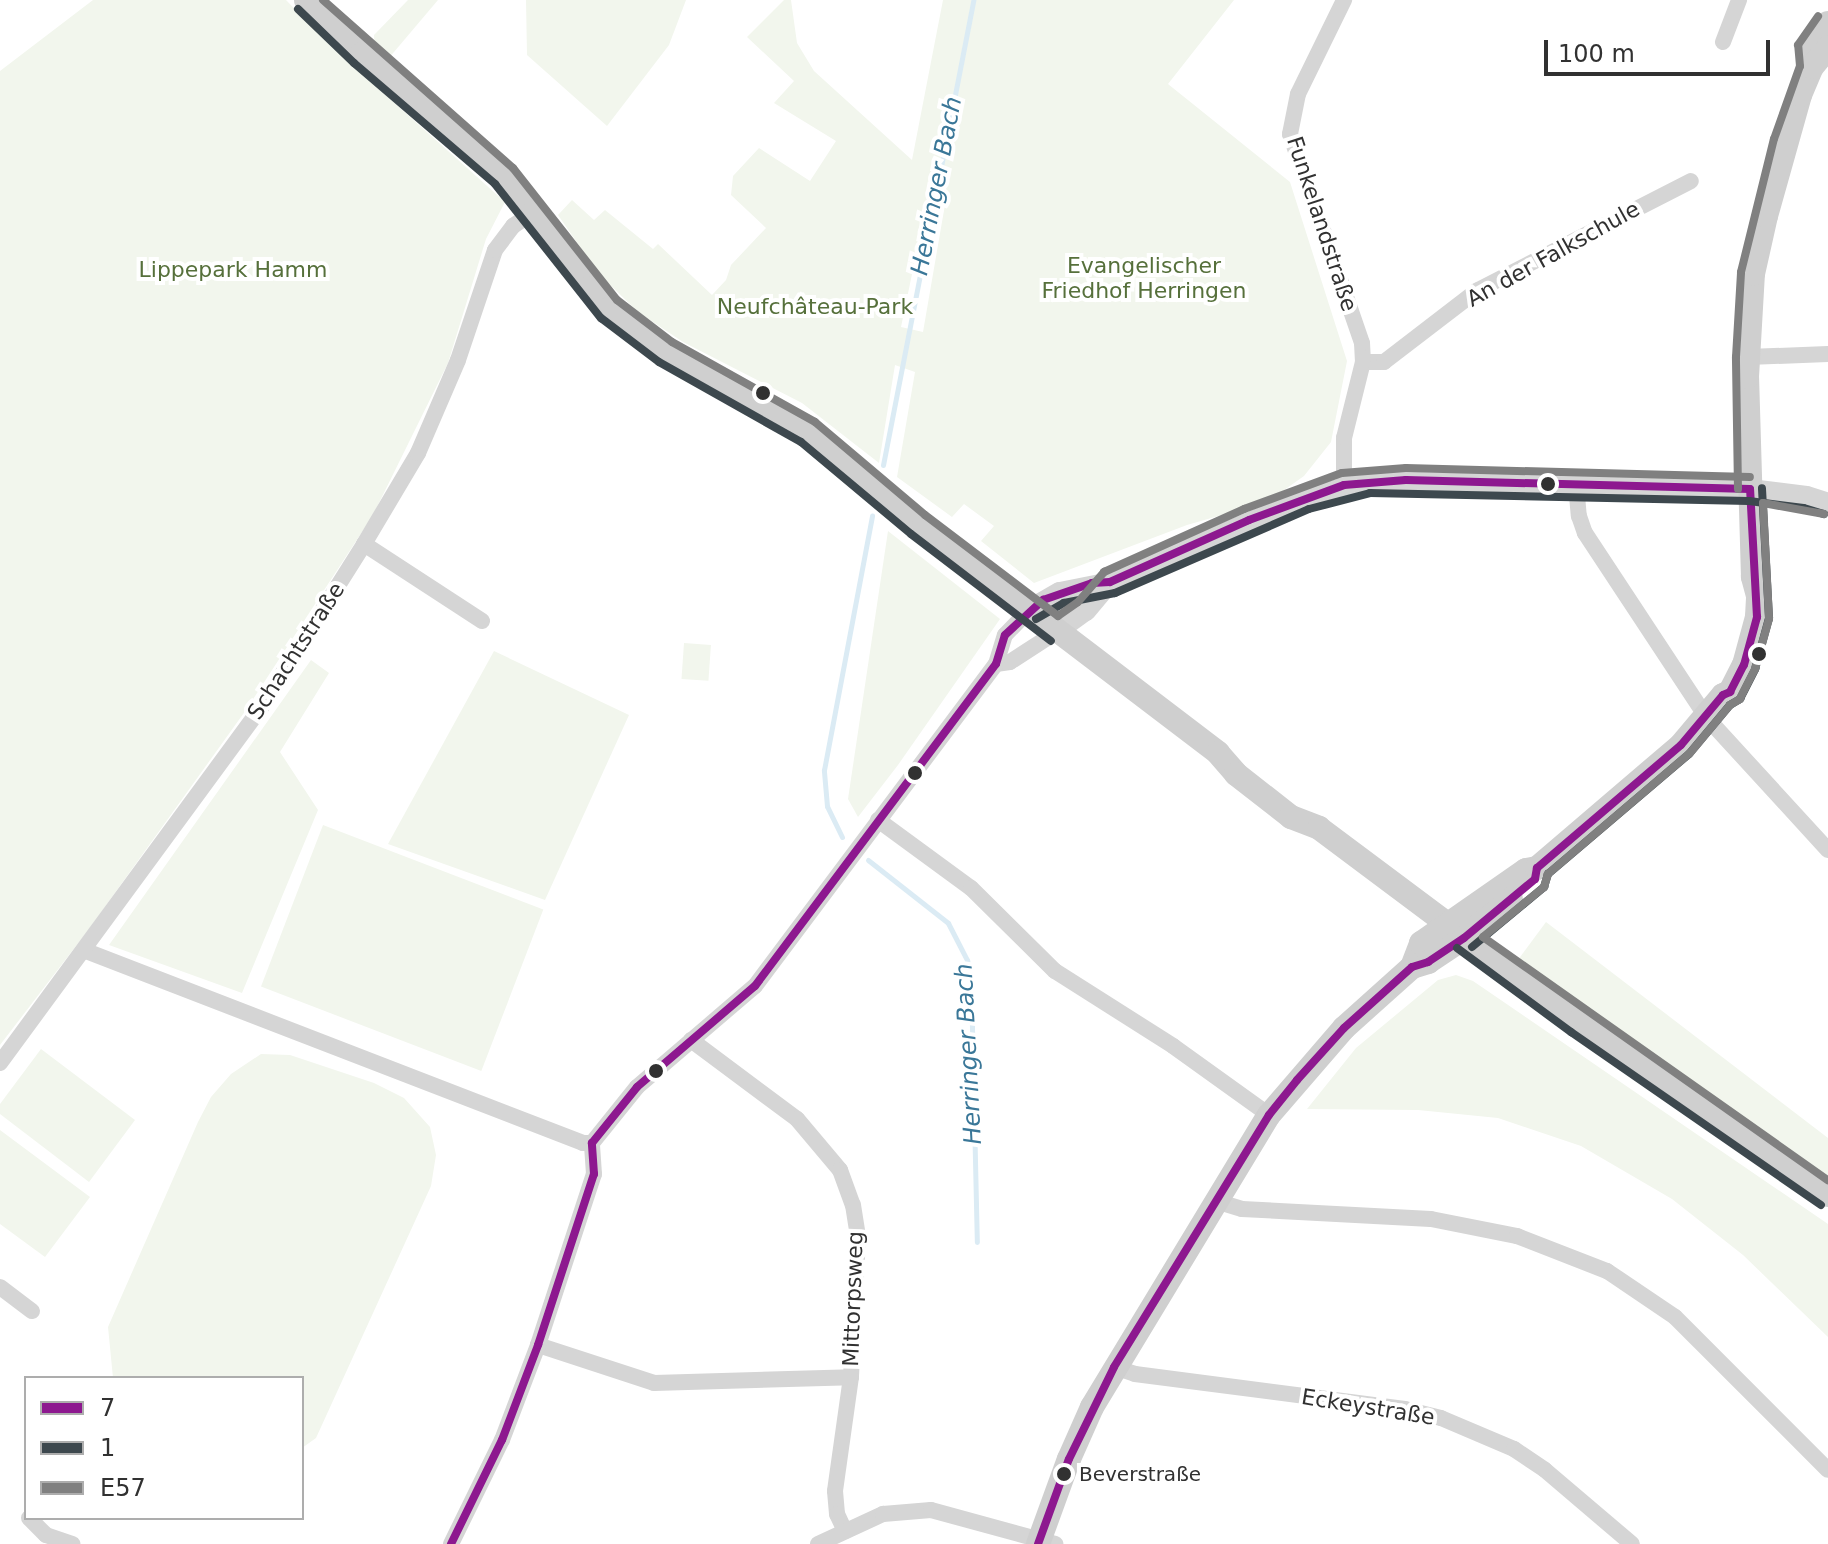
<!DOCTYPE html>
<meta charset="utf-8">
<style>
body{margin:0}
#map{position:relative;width:1828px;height:1544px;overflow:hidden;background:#fff;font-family:"DejaVu Sans",sans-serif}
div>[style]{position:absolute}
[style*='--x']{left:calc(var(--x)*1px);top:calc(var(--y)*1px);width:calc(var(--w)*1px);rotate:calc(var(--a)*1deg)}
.green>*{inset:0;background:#f2f6ed;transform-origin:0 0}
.stream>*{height:5px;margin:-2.5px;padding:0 2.5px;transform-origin:2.5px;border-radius:2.5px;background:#dbebf4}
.minor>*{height:16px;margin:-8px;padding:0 8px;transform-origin:8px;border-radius:8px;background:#d5d5d5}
.tertiary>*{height:20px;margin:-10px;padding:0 10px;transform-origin:10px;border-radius:10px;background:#d5d5d5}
.secondary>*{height:24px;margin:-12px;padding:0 12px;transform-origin:12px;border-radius:12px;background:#cfcfcf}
.bus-1>*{height:8px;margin:-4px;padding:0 4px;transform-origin:4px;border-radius:4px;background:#8d188f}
.bus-2>*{height:8px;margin:-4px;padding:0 4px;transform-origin:4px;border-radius:4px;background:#3d484e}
.bus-3>*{height:8px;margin:-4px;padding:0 4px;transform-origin:4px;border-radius:4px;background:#808080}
.bus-4>*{height:8px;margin:-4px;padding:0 4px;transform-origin:4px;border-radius:4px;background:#808080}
.dots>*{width:22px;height:22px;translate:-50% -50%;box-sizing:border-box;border:4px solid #fff;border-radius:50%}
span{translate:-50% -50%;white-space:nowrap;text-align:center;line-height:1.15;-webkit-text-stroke:8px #fff;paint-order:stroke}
.bus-label{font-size:20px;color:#313131}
.left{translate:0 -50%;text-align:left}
.street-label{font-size:22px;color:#313131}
.park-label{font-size:22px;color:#56703b}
.water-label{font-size:24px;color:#3a7798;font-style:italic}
.legend{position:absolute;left:24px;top:1376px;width:280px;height:144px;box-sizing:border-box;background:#fff;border:2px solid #adadad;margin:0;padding:10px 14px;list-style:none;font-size:24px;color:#313131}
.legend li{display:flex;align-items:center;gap:16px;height:40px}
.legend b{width:40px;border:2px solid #adadad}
.scale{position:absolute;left:1544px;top:40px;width:226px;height:36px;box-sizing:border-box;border:4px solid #313131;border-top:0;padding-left:10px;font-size:24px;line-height:28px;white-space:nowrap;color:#313131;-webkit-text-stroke:6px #fff;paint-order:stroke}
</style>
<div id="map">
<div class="green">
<div style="clip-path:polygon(93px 0,286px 0,332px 47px,505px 202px,486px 239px,448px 363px,373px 515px,246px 710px,89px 929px,0 1045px,0 71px)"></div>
<div style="clip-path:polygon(408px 0,438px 0,383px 65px,375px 57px,374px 35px)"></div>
<div style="clip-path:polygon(526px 0,686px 0,669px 45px,607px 126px,527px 55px)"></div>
<div style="clip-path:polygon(evenodd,784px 0,791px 0,797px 43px,814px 71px,912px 160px,943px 0,1234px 0,1168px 84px,1290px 182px,1347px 361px,1331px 442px,1304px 476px,1267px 502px,1187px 525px,1034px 583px,981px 541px,994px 526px,964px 504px,952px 517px,897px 477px,915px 372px,895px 365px,879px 463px,802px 403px,683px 342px,638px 312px,598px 273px,558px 215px,572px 200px,594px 220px,605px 210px,653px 249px,658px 244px,712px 295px,726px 280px,731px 265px,766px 228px,731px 195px,733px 176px,759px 148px,810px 181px,836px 141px,774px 103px,794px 81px,747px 37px,784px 0,932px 178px,947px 193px,923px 332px,901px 327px,932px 178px)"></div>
<div style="clip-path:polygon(888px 531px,1000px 619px,898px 765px,858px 817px,848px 799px)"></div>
<div style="left:684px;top:643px;width:27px;height:36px;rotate:4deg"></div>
<div style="clip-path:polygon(494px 651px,629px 715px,545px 900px,388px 844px)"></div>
<div style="clip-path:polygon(311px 660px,329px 673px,280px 752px,318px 810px,242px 993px,109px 945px)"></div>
<div style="left:323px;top:825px;width:236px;height:173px;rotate:21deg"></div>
<div style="clip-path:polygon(1546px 922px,1828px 1138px,1828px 1184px,1512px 968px)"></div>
<div style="clip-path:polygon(1456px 975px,1473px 981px,1828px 1224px,1828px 1337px,1743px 1255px,1672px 1199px,1581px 1146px,1498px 1118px,1418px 1110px,1307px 1109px,1356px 1048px,1438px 980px)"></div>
<div style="clip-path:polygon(41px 1049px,135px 1120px,89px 1182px,0 1114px,0 1104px)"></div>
<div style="clip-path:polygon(261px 1054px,290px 1055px,374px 1083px,404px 1098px,430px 1127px,436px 1155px,431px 1186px,316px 1438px,302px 1448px,302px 1378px,113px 1378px,108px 1327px,198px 1122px,211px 1097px,231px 1074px)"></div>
<div style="clip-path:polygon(0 1130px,90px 1197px,45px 1257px,0 1224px)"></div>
</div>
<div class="stream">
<div style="--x:883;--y:465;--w:474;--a:-79"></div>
<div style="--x:842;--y:837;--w:34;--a:-116"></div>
<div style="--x:827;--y:806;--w:36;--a:-95"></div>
<div style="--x:824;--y:770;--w:259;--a:-79.3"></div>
<div style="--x:868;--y:860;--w:102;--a:38.2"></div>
<div style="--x:948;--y:923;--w:42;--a:62.8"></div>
<div style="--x:967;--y:960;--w:24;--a:81"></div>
<div style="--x:971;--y:984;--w:258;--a:88.7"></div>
</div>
<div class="minor">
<div style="--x:1723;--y:42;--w:45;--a:-69.1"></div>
<div style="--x:1748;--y:357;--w:80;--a:-2.1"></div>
<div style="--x:1363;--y:362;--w:21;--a:0"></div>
<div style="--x:1384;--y:362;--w:118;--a:-37.5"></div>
<div style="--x:1478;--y:290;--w:239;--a:-27.1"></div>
<div style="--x:1576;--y:484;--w:32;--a:85"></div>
<div style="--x:1579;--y:516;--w:18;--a:71"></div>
<div style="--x:1585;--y:533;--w:222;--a:56.6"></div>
<div style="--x:1707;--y:718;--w:179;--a:47.5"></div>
<div style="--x:1344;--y:485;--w:47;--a:-90"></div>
<div style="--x:1344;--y:438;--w:78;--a:-76"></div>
<div style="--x:1363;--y:362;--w:19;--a:-93"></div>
<div style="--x:1362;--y:343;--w:221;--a:-109"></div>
<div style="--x:1290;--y:134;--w:41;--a:-78.7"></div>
<div style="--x:1298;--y:94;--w:105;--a:-63.9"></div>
<div style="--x:364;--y:544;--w:141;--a:33.1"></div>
<div style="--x:996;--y:664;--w:14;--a:-8"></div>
<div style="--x:1010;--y:662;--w:57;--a:-32.9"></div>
<div style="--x:878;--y:820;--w:115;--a:36.2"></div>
<div style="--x:971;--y:888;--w:118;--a:44.7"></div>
<div style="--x:1055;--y:971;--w:140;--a:32.4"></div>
<div style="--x:1173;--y:1046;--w:118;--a:35.7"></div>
<div style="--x:86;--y:951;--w:533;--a:21.12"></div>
<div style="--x:583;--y:1143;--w:9;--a:0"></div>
<div style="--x:691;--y:1040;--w:132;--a:36.7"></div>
<div style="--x:797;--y:1119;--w:67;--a:49.9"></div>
<div style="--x:840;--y:1170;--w:37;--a:70"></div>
<div style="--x:853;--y:1205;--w:33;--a:81"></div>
<div style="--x:858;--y:1238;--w:139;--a:92.9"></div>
<div style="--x:851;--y:1377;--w:115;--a:98"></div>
<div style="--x:835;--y:1491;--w:23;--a:85"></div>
<div style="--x:837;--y:1514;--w:19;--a:65"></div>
<div style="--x:0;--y:1063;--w:437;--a:-53.7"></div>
<div style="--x:259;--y:711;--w:197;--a:-57.8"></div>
<div style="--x:364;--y:544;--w:106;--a:-59.3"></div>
<div style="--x:418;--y:453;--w:101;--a:-66.7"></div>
<div style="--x:458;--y:360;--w:116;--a:-71.4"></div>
<div style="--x:495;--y:250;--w:30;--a:-53"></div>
<div style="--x:513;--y:226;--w:27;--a:-34"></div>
<div style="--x:592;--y:1143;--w:72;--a:-51.2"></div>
<div style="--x:637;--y:1087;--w:155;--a:-40.6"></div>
<div style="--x:755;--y:986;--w:402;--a:-53.2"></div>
<div style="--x:996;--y:664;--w:30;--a:-73"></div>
<div style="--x:1005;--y:635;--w:36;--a:-46"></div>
<div style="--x:1219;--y:1202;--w:24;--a:17"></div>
<div style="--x:1242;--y:1209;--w:189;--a:3"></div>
<div style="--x:1431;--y:1219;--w:88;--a:11.2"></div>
<div style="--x:1517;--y:1236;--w:97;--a:21.3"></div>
<div style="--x:1607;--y:1271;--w:82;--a:34.1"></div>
<div style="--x:1675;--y:1317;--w:216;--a:45"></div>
<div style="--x:0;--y:1287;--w:40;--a:37"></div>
<div style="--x:538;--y:1345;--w:122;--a:18.1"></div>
<div style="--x:654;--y:1383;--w:197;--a:-1.7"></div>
<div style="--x:1114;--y:1367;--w:22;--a:18"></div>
<div style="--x:1135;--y:1374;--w:272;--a:7.4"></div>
<div style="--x:1405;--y:1409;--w:37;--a:14"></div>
<div style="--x:1441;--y:1418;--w:79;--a:23"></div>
<div style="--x:1514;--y:1449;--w:37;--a:34"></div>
<div style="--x:1545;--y:1470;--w:114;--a:40.4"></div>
<div style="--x:29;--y:1518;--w:24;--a:45"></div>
<div style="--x:46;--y:1535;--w:28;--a:19"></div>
<div style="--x:451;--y:1544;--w:116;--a:-63.9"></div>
<div style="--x:502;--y:1440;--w:102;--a:-69.2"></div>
<div style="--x:538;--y:1345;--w:180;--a:-71.9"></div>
<div style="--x:594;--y:1174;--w:31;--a:-94"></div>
<div style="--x:818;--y:1544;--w:72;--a:-24.8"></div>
<div style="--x:883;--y:1514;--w:48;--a:-4.8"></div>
<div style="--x:931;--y:1510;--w:129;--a:15.3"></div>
</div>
<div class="tertiary">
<div style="--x:1030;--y:609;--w:34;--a:-30"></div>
<div style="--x:1060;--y:592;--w:51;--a:-11.3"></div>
<div style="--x:1110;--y:582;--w:212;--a:-23.3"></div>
<div style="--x:1305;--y:498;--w:66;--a:-14.9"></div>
<div style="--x:1369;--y:481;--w:381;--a:1.2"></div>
<div style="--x:1750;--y:489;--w:57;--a:7"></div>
<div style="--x:1807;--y:496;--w:22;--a:18"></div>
<div style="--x:1058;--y:631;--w:34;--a:-36"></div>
<div style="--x:1086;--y:611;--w:38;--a:-50"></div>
</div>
<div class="secondary">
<div style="--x:306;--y:0;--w:78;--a:44"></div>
<div style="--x:362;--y:54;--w:187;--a:40.7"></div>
<div style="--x:504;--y:176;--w:47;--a:48.5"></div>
<div style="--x:535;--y:211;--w:95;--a:54.5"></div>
<div style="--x:590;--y:288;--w:28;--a:48"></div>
<div style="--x:609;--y:309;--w:46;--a:38.9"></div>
<div style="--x:645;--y:338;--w:188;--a:30"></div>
<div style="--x:808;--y:432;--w:150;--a:39.9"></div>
<div style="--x:923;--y:528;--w:371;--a:37.3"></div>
<div style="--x:1218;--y:753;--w:28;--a:49"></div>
<div style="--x:1236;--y:774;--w:70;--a:38"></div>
<div style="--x:1291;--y:817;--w:30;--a:21"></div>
<div style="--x:1319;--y:828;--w:324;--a:36.8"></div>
<div style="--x:1578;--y:1022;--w:304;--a:34.7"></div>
<div style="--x:1811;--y:65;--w:16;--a:-97"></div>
<div style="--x:1809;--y:49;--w:32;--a:-54"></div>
<div style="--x:1412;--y:967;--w:26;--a:-69"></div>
<div style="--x:1421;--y:943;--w:128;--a:-34.8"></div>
<div style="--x:1526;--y:870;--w:11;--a:-10"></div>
<div style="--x:1537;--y:868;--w:189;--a:-40.5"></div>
<div style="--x:1681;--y:745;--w:65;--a:-50"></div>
<div style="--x:1723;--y:695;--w:8;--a:-23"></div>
<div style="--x:1730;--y:692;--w:30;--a:-63"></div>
<div style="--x:1744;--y:665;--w:50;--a:-74.8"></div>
<div style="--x:1757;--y:617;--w:21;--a:-87"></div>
<div style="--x:1758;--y:596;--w:20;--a:-105"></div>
<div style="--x:1753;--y:577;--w:200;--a:-91.7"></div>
<div style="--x:1747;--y:377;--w:103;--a:-86.7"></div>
<div style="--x:1753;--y:274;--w:59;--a:-77.4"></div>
<div style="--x:1766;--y:216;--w:126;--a:-74.3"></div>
<div style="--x:1800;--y:95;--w:30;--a:-67"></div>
<div style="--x:1812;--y:67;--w:25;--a:-50"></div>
<div style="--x:1038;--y:1544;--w:90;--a:-70"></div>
<div style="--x:1069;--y:1459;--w:57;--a:-66.1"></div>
<div style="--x:1092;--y:1407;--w:341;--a:-58.8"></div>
<div style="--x:1269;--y:1115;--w:115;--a:-49.2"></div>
<div style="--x:1344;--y:1028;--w:91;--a:-41.9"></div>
<div style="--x:1412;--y:967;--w:17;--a:-17"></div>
<div style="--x:1428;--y:962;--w:43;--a:-33.7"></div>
<div style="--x:1464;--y:938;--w:61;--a:-39.7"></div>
</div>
<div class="bus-1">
<div style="--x:592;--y:1143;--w:72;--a:-51.2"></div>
<div style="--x:637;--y:1087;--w:155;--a:-40.6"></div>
<div style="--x:755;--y:986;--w:402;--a:-53.2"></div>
<div style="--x:996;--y:664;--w:30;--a:-73"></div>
<div style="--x:1005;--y:635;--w:52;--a:-42.6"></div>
<div style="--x:1043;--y:600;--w:52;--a:-19.1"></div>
<div style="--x:1092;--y:583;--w:18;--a:-3"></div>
<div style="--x:1110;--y:582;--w:152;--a:-24"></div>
<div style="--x:1249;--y:520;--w:101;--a:-20.2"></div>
<div style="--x:1344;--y:485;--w:62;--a:-4.6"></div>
<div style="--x:1406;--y:480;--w:344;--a:1.5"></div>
<div style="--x:451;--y:1544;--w:116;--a:-63.9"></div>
<div style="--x:502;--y:1440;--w:102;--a:-69.2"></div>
<div style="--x:538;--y:1345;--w:180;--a:-71.9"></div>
<div style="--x:594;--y:1174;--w:31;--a:-94"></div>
<div style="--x:1038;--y:1544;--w:90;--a:-70"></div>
<div style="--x:1069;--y:1459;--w:102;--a:-63.9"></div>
<div style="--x:1114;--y:1367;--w:296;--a:-58.4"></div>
<div style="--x:1269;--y:1115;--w:45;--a:-51.3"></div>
<div style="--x:1297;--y:1080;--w:70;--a:-47.9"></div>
<div style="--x:1344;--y:1028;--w:91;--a:-41.9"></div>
<div style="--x:1412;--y:967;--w:17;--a:-17"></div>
<div style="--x:1428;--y:962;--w:43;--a:-33.7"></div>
<div style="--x:1464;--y:938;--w:92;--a:-39.7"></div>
<div style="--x:1535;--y:879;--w:11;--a:-80"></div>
<div style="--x:1537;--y:868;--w:189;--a:-40.5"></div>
<div style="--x:1681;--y:745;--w:65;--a:-50"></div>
<div style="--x:1723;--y:695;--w:8;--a:-23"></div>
<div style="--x:1730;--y:692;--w:30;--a:-63"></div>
<div style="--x:1744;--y:665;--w:50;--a:-74.8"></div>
<div style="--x:1757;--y:617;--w:128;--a:-93.1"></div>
</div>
<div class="bus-2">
<div style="--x:298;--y:9;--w:78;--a:44"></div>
<div style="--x:354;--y:63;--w:186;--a:40.6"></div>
<div style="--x:495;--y:184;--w:171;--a:51.7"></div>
<div style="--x:601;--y:318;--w:73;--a:37.2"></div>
<div style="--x:659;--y:362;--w:163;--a:29.4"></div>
<div style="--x:801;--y:442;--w:143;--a:39.9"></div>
<div style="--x:911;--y:534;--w:176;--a:37.4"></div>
<div style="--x:1036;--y:619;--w:32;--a:-30"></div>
<div style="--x:1064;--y:603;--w:52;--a:-11.1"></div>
<div style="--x:1115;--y:593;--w:211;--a:-23.4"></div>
<div style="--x:1309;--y:509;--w:63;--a:-14.7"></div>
<div style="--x:1370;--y:493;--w:379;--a:1.2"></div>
<div style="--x:1749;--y:501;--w:55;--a:7.3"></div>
<div style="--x:1804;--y:508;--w:21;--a:17"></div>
<div style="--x:1472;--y:947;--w:94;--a:-39.8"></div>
<div style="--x:1544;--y:887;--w:14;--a:-73"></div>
<div style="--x:1548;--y:874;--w:185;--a:-40.4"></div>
<div style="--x:1689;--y:754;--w:64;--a:-50.1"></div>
<div style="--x:1730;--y:705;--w:12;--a:-31"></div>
<div style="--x:1740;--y:699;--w:34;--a:-63"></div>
<div style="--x:1755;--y:669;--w:53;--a:-74.6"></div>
<div style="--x:1769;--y:618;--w:130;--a:-93.1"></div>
<div style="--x:1457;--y:948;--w:142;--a:36.4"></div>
<div style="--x:1571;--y:1032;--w:304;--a:34.7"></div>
</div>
<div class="bus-3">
<div style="--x:323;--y:0;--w:254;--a:41.5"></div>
<div style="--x:513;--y:168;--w:168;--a:51.8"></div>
<div style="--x:617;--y:300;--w:69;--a:37.4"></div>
<div style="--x:672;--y:342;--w:164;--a:29.2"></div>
<div style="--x:815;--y:422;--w:144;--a:40.2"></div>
<div style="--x:925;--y:515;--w:167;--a:37.2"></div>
<div style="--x:1058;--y:616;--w:24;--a:-35"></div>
<div style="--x:1078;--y:602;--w:40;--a:-49"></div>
<div style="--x:1104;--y:572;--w:154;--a:-24.2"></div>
<div style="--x:1244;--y:509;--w:104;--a:-20.2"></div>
<div style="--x:1342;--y:473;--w:64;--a:-4.5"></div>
<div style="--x:1406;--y:468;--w:344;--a:1.5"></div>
<div style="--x:1738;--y:489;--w:132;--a:-90.9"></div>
<div style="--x:1736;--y:357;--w:85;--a:-86.6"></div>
<div style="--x:1741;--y:272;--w:137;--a:-76.1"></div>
<div style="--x:1774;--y:139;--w:77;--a:-70.4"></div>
<div style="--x:1800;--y:66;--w:21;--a:-95"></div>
<div style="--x:1798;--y:45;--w:35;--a:-55"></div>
</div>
<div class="bus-4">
<div style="--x:1824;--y:514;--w:62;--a:-169.8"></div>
<div style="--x:1763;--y:503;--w:116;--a:87"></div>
<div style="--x:1769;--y:619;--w:52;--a:105.6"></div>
<div style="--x:1755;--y:669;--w:34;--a:117"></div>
<div style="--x:1740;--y:699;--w:12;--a:149"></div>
<div style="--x:1730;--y:705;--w:62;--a:129.8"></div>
<div style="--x:1690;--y:753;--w:187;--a:139.6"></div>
<div style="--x:1548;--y:874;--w:14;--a:107"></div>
<div style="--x:1544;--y:887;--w:79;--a:140.7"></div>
<div style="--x:1483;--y:937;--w:422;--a:35.2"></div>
</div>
<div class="dots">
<div style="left:763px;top:393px;background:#313131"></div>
<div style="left:1548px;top:484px;background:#313131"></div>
<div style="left:1759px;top:654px;background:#313131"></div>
<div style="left:915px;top:773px;background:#313131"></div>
<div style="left:656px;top:1071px;background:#313131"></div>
<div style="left:1064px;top:1474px;background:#313131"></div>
</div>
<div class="bus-label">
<span class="left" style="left:1079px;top:1474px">Beverstraße</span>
</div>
<div class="street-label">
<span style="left:1322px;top:224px;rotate:72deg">Funkelandstraße</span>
<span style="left:1553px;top:254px;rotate:-29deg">An der Falkschule</span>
<span style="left:296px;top:651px;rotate:-57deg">Schachtstraße</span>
<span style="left:853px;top:1299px;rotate:-88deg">Mittorpsweg</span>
<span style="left:1368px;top:1407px;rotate:9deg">Eckeystraße</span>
</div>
<div class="park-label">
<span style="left:1144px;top:278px">Evangelischer<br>Friedhof Herringen</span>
<span style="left:233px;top:270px">Lippepark Hamm</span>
<span style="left:815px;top:307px">Neufchâteau-Park</span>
</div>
<div class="water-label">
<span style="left:937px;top:186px;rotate:-79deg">Herringer Bach</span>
<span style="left:969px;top:1054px;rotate:-93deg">Herringer Bach</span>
</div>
<ul class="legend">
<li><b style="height:10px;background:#8d188f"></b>7</li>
<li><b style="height:10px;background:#3d484e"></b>1</li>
<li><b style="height:10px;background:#808080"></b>E57</li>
</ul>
<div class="scale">100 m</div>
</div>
